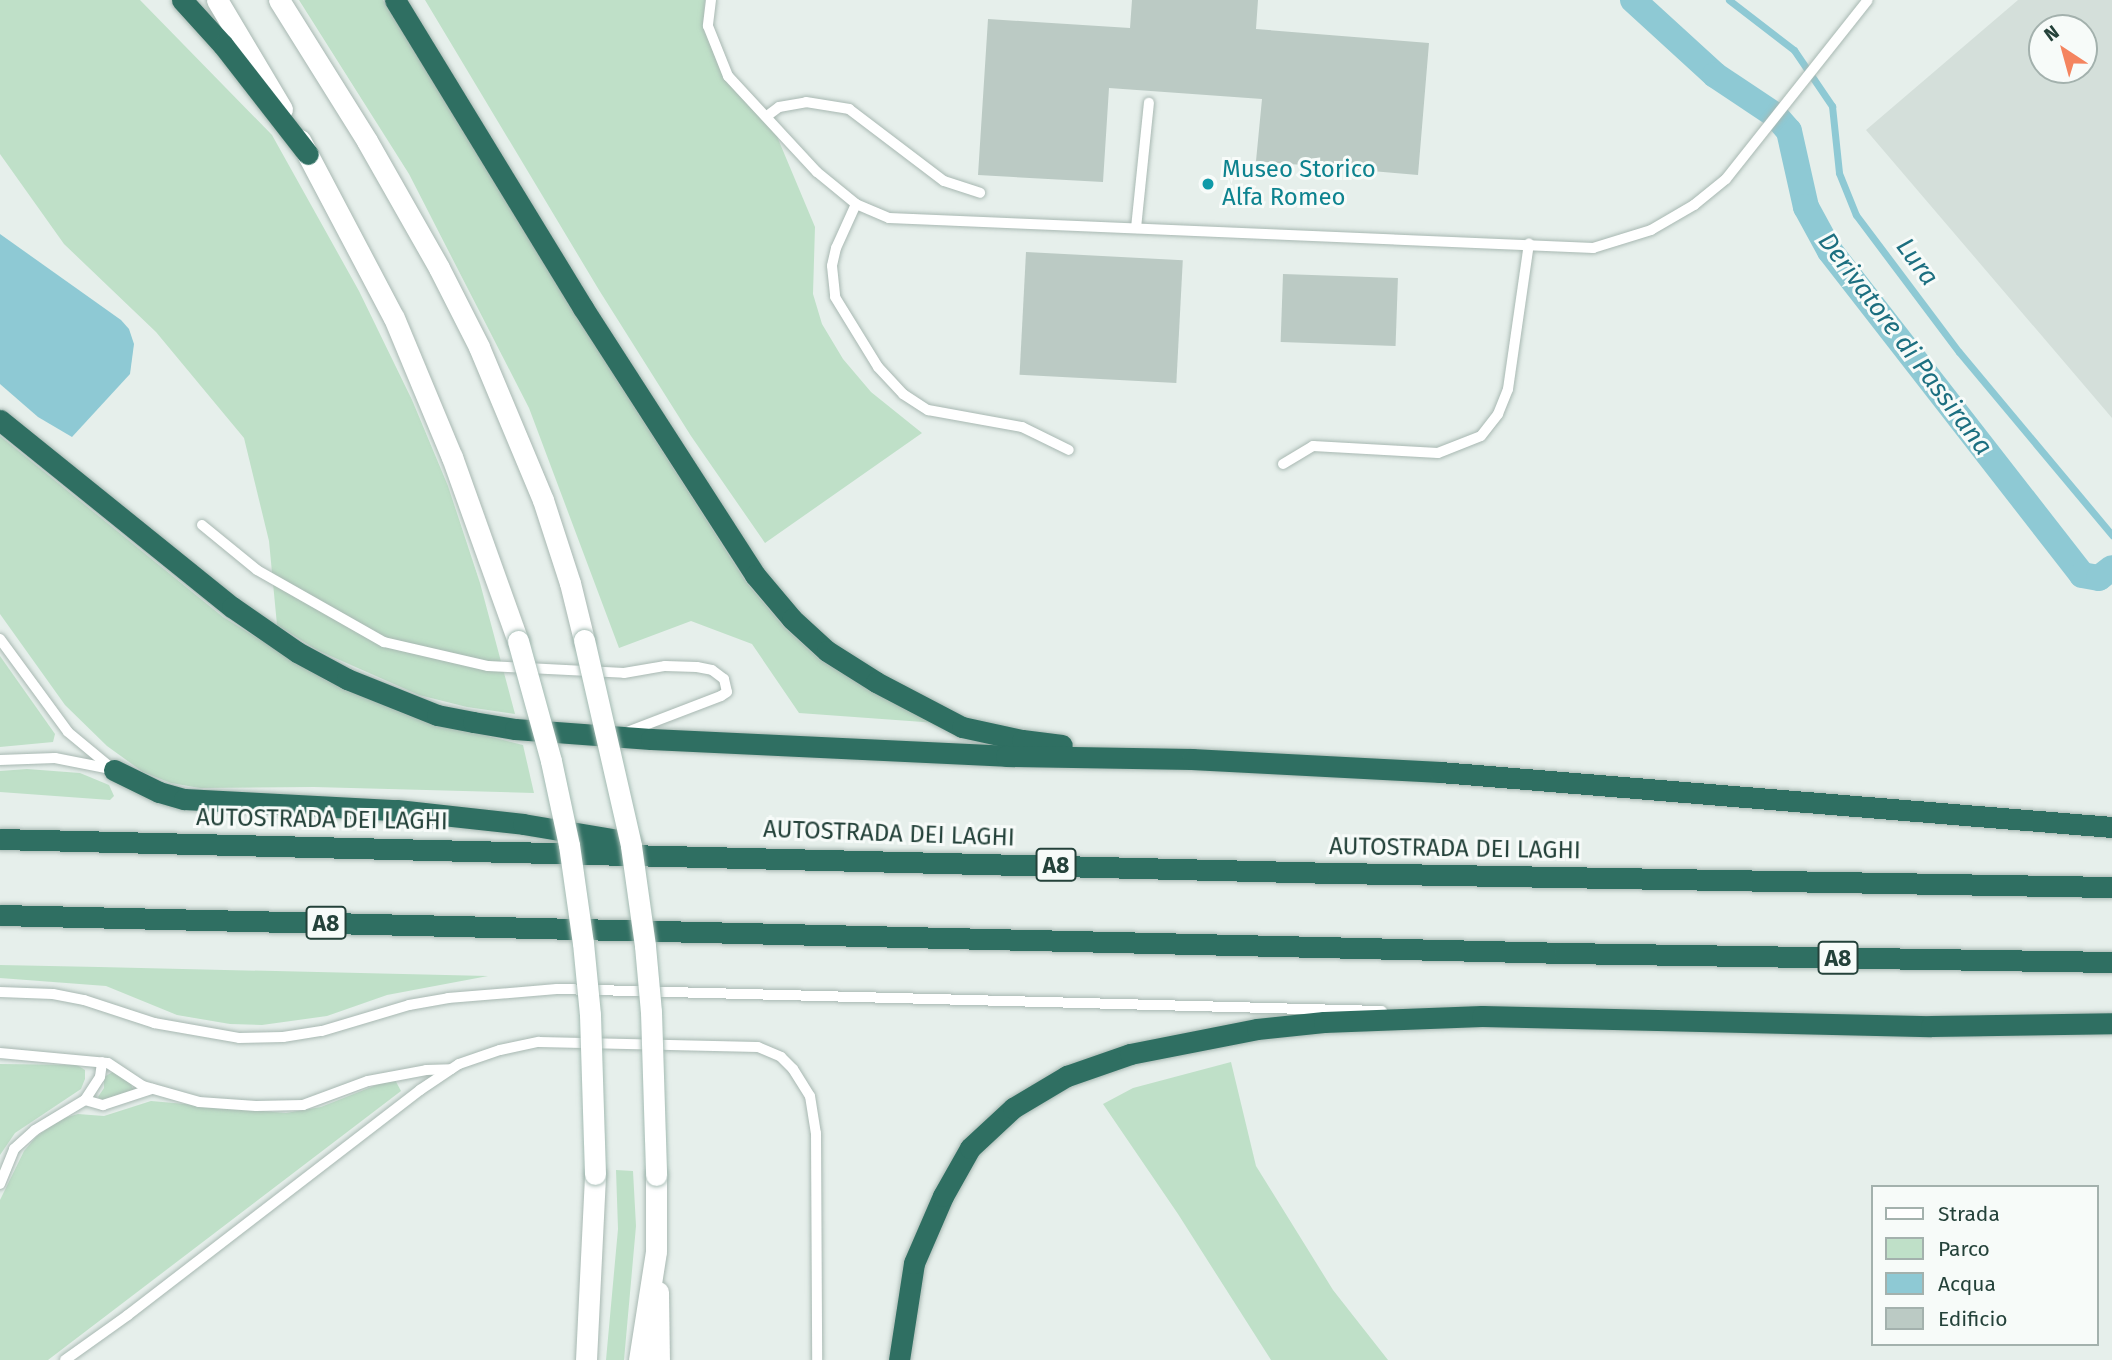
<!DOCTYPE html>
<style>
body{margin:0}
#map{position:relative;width:2112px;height:1360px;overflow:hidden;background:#e6efeb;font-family:"Fira Sans",sans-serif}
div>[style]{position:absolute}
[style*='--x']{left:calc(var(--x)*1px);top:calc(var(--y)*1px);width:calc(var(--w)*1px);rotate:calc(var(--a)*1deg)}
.built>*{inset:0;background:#d4dfda}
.green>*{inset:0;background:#bfe0c8}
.water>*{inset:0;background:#8ec9d4}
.stream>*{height:7px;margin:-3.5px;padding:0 3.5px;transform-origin:3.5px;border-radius:3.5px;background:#8ec9d4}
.canal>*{height:26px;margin:-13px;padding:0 13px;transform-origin:13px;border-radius:13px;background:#8ec9d4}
.building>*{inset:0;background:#bbcac4;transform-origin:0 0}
.roads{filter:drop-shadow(0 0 2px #a8b8b2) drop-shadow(0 0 2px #a8b8b2)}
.service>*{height:10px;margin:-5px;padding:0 5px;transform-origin:5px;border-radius:5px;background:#fff}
.secondary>*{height:21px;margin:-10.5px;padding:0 10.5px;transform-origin:10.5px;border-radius:10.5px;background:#fff}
.motorway>*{height:21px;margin:-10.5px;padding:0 10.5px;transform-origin:10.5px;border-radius:10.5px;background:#2f6f62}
.bridges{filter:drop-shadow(0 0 2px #a4bbb3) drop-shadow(0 0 2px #a4bbb3)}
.secondary-bridge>*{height:21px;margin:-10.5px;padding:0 10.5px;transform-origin:10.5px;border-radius:10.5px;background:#fff}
.dots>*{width:19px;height:19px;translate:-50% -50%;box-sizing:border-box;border:4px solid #f7fbf9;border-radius:50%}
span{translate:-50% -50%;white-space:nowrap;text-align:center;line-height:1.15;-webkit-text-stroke:6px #f7fbf9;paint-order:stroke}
.shield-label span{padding:2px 5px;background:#f7fbf9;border:2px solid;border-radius:5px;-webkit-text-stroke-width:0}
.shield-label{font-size:23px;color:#24423a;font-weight:700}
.culture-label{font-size:24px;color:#0d838f}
.left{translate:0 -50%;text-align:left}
.street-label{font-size:24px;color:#24423a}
.water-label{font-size:26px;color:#1c6f80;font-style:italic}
.legend{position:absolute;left:1871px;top:1185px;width:228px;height:161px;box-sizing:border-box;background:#f7fbf9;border:2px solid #a3b1ad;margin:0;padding:9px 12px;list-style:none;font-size:21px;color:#24423a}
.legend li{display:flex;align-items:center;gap:14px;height:35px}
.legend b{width:35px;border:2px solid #a3b1ad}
.north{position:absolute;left:2028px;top:14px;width:70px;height:70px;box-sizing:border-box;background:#f7fbf9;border:2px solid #a3b1ad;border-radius:50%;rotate:324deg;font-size:19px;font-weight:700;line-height:28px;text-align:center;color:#24423a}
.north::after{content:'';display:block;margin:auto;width:24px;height:32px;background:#f4845f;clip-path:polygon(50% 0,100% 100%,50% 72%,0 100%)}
</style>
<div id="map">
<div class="built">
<div style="clip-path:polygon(evenodd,2018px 0,2112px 0,2112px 418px,1866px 130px,2018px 0,2042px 28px,2084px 28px,2084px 70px,2042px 70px,2042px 28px)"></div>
</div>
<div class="green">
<div style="clip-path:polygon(0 0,140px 0,272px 135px,359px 291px,412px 400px,448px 486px,480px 583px,515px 714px,467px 707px,419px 695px,317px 650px,277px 625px,269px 541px,244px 438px,156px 332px,64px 244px,0 154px)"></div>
<div style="clip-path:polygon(299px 0,383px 0,574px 313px,746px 582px,784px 627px,820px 660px,871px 691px,951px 724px,799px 713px,752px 644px,691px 621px,619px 648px,529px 408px,409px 174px)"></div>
<div style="clip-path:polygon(425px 0,705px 0,703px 28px,726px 81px,776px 134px,815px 227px,813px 294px,822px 324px,843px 359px,871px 392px,922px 433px,765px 543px,691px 436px,599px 290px)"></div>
<div style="clip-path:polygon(0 436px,223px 617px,327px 681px,410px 716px,523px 745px,534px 793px,314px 787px,200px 788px,171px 783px,143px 772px,107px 746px,65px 705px,0 614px)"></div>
<div style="clip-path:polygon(0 656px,55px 734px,53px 742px,0 747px)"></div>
<div style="clip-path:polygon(27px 769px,80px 773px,109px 785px,114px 796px,110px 800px,0 792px,0 771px)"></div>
<div style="clip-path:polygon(0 965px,99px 967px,488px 976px,387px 995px,327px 1016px,262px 1025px,230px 1024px,177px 1015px,106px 986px,0 978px)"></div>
<div style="clip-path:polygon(1231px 1062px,1256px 1166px,1333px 1290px,1388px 1360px,1271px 1360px,1178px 1214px,1103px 1104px,1133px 1088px)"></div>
<div style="clip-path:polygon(0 1064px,77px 1065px,85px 1070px,85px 1079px,81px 1089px,15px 1133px,0 1155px)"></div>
<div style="clip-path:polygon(116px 1070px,131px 1079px,132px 1088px,139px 1090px,102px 1100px,98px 1097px,104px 1088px,104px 1077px)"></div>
<div style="clip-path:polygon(394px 1078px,401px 1091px,48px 1360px,0 1360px,0 1200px,24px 1151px,36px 1137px,60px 1119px,78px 1114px,104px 1116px,151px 1101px,286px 1113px,321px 1107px)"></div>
<div style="clip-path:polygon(616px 1170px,633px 1171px,636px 1226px,624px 1360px,606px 1360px,618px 1229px)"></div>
</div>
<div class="water">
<div style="clip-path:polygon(0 234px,121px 320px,129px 329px,134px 344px,130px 374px,72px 437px,38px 417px,0 384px)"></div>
</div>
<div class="stream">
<div style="--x:1729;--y:0;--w:82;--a:37.6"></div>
<div style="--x:1794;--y:50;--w:68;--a:55.8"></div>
<div style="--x:1832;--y:106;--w:67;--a:84"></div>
<div style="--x:1839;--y:173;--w:45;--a:68"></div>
<div style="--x:1856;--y:215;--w:171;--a:53.1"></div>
<div style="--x:1959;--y:352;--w:239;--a:50.1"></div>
</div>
<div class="canal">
<div style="--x:1633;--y:0;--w:111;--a:42.4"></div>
<div style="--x:1715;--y:75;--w:72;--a:33.7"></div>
<div style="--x:1775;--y:115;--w:21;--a:49"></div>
<div style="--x:1789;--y:131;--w:78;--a:77.4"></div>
<div style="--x:1806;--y:207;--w:50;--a:61.4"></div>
<div style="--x:1830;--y:251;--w:410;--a:52.1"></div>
<div style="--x:2082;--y:575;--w:17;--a:10"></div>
<div style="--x:2099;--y:578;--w:16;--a:-38"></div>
</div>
<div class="building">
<div style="clip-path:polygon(1132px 0,1258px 0,1256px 29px,1429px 43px,1418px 175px,1256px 161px,1262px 99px,1109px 88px,1103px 182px,978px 175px,988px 19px,1130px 28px)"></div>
<div style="left:1026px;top:252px;width:157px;height:123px;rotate:3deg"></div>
<div style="left:1283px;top:274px;width:115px;height:68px;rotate:2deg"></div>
</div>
<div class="roads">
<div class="service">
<div style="--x:711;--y:0;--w:26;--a:97"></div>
<div style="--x:708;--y:26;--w:54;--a:68.2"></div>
<div style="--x:728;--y:76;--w:131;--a:47.2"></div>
<div style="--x:817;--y:172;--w:50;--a:39.4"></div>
<div style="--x:856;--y:204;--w:36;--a:23"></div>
<div style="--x:889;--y:218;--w:705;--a:2.44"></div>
<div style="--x:1593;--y:248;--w:61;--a:-17.2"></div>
<div style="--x:1651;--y:230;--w:50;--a:-30.2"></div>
<div style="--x:1694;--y:205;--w:41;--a:-39.1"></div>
<div style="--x:1726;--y:179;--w:228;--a:-51.6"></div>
<div style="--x:767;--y:116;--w:15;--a:-37"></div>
<div style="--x:779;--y:107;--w:27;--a:-10"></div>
<div style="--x:806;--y:102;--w:44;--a:9.2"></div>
<div style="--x:849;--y:109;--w:119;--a:37.2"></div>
<div style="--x:944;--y:181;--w:38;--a:18"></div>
<div style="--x:856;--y:204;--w:48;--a:114.4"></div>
<div style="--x:836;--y:248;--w:18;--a:103"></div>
<div style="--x:832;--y:266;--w:31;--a:84"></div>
<div style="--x:835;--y:297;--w:82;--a:58.4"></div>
<div style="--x:878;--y:367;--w:37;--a:47"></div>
<div style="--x:903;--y:394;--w:30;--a:33"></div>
<div style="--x:928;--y:410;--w:96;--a:10.3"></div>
<div style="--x:1022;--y:427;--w:52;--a:26.1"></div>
<div style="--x:1136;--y:228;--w:126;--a:-84.1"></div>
<div style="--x:1283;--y:464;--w:35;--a:-31"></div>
<div style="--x:1313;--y:446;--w:125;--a:3.2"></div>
<div style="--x:1438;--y:453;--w:46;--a:-21.6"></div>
<div style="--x:1481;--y:436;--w:28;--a:-52"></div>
<div style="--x:1498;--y:414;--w:27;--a:-68"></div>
<div style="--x:1508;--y:389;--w:147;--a:-81.8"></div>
<div style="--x:202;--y:525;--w:71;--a:39.3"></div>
<div style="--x:257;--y:570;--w:146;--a:29.6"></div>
<div style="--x:384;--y:642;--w:107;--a:13"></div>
<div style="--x:488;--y:666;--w:136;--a:2.9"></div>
<div style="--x:624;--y:673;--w:42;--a:-9.7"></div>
<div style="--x:665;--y:666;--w:32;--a:2"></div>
<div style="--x:697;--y:667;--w:15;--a:11"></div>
<div style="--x:712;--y:670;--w:15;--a:37"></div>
<div style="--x:724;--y:679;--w:13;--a:77"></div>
<div style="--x:727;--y:692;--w:7;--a:146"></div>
<div style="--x:721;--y:696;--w:101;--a:159"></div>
<div style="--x:0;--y:639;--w:115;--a:53.8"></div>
<div style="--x:68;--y:732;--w:60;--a:39.6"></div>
<div style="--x:0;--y:760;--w:55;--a:-2.1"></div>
<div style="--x:55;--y:758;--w:57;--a:11.1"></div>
<div style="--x:0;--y:992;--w:53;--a:2.2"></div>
<div style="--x:53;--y:994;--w:32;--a:11"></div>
<div style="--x:84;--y:1000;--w:74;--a:18.2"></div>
<div style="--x:154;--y:1023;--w:86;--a:10"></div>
<div style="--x:239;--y:1038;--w:44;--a:-1.3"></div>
<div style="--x:283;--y:1037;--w:39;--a:-9"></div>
<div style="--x:322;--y:1031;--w:91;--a:-16.6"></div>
<div style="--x:409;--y:1005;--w:40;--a:-10"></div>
<div style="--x:448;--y:998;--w:109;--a:-4.7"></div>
<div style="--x:557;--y:989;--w:825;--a:1.53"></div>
<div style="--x:0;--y:1053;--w:108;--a:5.3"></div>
<div style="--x:108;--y:1063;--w:42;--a:33.3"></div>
<div style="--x:143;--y:1086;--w:58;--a:15.9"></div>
<div style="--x:199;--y:1102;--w:57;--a:4"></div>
<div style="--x:256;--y:1106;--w:47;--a:-1.2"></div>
<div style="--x:303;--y:1105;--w:69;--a:-20.3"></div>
<div style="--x:368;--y:1081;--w:59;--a:-10.7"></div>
<div style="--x:426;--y:1070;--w:25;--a:-2"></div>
<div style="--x:85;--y:1100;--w:19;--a:16"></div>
<div style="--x:103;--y:1105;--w:52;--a:-18.1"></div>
<div style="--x:0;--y:1184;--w:38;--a:-68"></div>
<div style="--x:14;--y:1149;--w:28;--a:-42"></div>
<div style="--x:35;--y:1130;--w:58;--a:-31"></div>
<div style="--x:85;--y:1100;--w:27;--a:-57"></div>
<div style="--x:100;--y:1077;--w:15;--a:-82"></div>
<div style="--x:65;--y:1360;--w:77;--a:-35.5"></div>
<div style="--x:128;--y:1315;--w:369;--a:-37.6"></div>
<div style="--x:420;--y:1090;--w:47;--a:-33.7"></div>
<div style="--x:459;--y:1064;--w:43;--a:-18.9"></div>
<div style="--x:500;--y:1050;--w:40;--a:-12"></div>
<div style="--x:539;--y:1042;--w:219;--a:1.3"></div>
<div style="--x:758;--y:1047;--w:25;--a:23"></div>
<div style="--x:781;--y:1057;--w:17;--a:45"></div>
<div style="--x:793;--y:1069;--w:32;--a:58"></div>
<div style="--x:810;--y:1096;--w:37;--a:81"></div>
<div style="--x:816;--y:1133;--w:227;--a:89.7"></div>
</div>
<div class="secondary">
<div style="--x:217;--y:0;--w:127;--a:59.2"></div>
<div style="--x:279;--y:0;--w:166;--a:58"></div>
<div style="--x:367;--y:141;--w:146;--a:60.4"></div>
<div style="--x:439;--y:268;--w:89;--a:63.1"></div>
<div style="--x:479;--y:347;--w:166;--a:67.3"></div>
<div style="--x:543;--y:500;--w:87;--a:72"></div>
<div style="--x:570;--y:583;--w:59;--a:76.2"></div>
<div style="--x:300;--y:140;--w:201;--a:62.2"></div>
<div style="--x:394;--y:318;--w:151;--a:67.4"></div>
<div style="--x:452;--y:457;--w:195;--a:70.3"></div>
<div style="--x:658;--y:1292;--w:68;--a:89.2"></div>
<div style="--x:586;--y:1360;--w:186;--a:-87.2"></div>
<div style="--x:639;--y:1360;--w:110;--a:-81.1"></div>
<div style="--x:656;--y:1251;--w:76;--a:-90"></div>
</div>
<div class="motorway">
<div style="--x:182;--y:0;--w:61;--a:47.7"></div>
<div style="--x:223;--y:45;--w:138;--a:52.1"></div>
<div style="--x:395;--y:0;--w:361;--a:58.6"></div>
<div style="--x:583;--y:308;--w:318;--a:57.2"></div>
<div style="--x:755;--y:575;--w:57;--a:49.9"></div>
<div style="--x:792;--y:619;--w:47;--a:42.4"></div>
<div style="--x:827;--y:651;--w:58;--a:32.3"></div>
<div style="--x:876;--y:682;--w:97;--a:27.6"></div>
<div style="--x:962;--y:727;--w:61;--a:12.2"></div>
<div style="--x:1022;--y:740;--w:40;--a:7.1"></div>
<div style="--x:0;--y:420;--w:298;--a:38.9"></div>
<div style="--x:232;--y:607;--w:79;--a:34.7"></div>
<div style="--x:297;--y:652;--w:57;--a:28.4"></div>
<div style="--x:347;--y:679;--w:97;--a:21.8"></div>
<div style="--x:437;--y:715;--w:37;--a:11"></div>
<div style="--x:473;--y:722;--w:43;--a:9.5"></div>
<div style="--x:515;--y:729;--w:136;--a:4.2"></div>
<div style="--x:651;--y:739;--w:355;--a:2.7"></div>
<div style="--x:1006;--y:756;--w:186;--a:0.9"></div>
<div style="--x:1192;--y:759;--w:248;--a:3"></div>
<div style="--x:1440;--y:772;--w:674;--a:4.68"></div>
<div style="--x:114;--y:770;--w:50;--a:26.1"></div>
<div style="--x:159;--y:792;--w:26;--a:16"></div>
<div style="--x:184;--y:799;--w:213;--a:3"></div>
<div style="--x:397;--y:810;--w:127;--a:6.3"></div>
<div style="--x:523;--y:824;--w:109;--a:9.5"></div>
<div style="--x:0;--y:839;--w:1338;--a:1.46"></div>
<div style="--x:1338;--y:873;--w:774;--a:1.04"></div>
<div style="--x:0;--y:915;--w:1564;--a:1.39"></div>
<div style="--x:1564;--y:953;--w:548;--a:0.94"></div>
<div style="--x:899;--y:1360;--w:98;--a:-81.2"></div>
<div style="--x:914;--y:1263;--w:73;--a:-66.6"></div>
<div style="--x:943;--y:1196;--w:55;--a:-60.6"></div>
<div style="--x:970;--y:1148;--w:59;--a:-42.9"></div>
<div style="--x:1013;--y:1108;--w:63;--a:-30.7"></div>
<div style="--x:1067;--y:1076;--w:67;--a:-19.2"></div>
<div style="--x:1130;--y:1054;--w:129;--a:-11.1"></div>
<div style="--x:1257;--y:1029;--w:67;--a:-6"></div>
<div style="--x:1324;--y:1022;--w:158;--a:-2.2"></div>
<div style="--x:1482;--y:1016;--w:449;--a:1.3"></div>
<div style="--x:1931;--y:1026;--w:181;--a:-0.9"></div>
</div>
</div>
<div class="bridges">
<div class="secondary-bridge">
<div style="--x:584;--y:640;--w:211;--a:77.1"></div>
<div style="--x:631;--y:846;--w:101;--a:82"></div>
<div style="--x:645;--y:946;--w:66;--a:84.8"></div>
<div style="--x:651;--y:1012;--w:163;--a:88.2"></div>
<div style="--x:518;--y:641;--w:124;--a:74.6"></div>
<div style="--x:551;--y:761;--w:86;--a:77.9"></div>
<div style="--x:569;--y:845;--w:99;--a:81.9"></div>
<div style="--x:583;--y:943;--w:72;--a:84.4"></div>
<div style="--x:590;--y:1015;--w:159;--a:88.2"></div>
</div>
</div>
<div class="dots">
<div style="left:1208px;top:184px;background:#0f9aa8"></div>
</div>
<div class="shield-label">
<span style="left:1056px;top:865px">A8</span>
<span style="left:326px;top:923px">A8</span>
<span style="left:1838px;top:958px">A8</span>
</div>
<div class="culture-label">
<span class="left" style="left:1222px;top:184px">Museo Storico<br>Alfa Romeo</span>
</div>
<div class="street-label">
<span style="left:322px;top:820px;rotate:1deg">AUTOSTRADA DEI LAGHI</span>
<span style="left:889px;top:834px;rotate:2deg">AUTOSTRADA DEI LAGHI</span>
<span style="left:1455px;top:849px;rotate:1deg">AUTOSTRADA DEI LAGHI</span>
</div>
<div class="water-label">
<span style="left:1917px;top:262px;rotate:53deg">Lura</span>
<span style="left:1905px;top:344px;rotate:53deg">Derivatore di Passirana</span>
</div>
<ul class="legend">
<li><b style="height:9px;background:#fff"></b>Strada</li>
<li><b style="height:19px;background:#bfe0c8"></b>Parco</li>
<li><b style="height:19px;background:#8ec9d4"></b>Acqua</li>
<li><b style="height:19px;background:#bbcac4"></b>Edificio</li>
</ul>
<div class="north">N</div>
</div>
